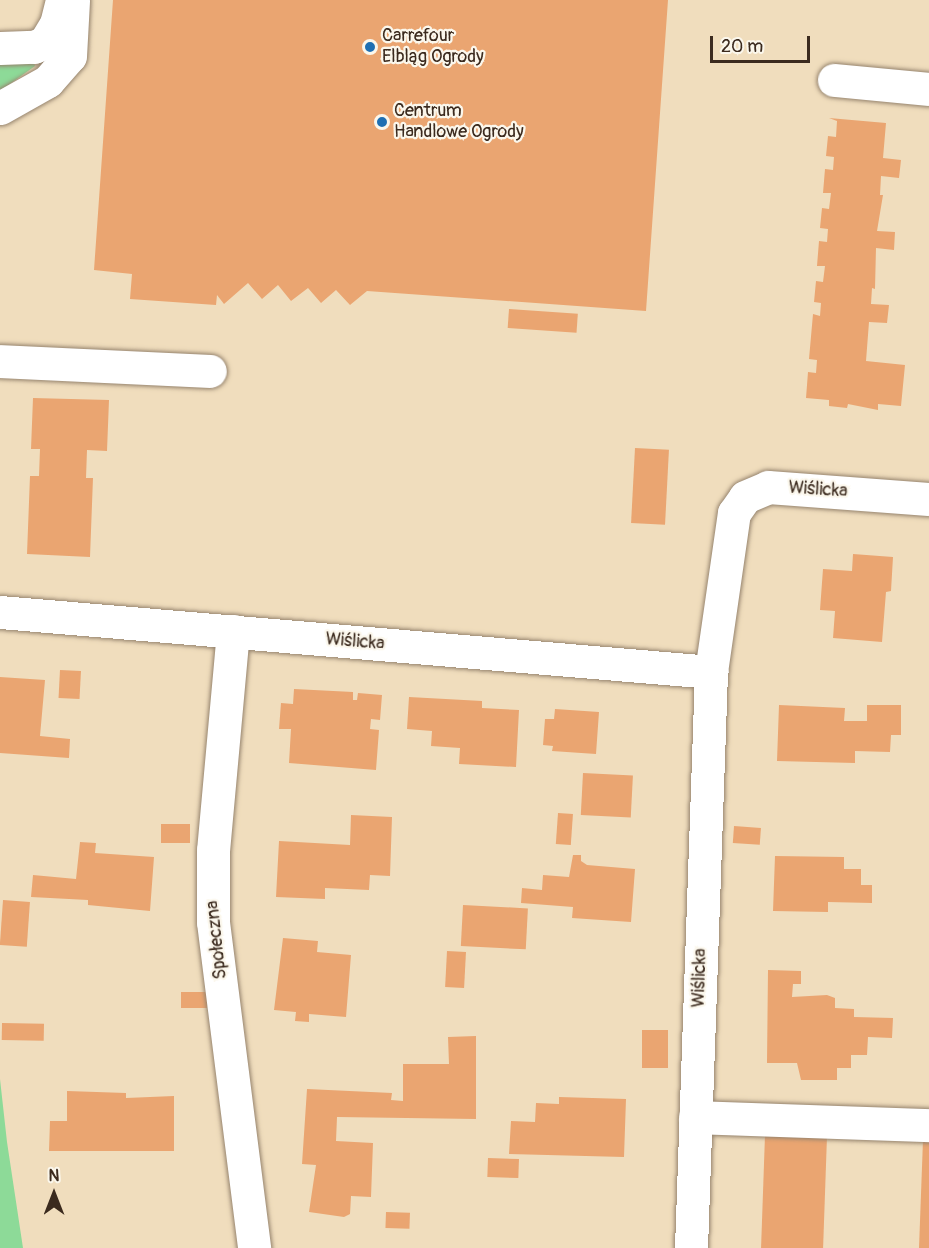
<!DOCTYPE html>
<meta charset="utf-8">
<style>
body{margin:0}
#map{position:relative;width:929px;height:1248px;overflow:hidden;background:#f0ddbd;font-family:Pangolin,sans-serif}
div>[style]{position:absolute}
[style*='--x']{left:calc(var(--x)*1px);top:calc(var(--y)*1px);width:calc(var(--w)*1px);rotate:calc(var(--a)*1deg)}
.green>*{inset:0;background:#8dda98}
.building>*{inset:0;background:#eaa571;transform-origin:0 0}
.roads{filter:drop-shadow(0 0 2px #96846e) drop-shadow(0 0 2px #96846e)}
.minor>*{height:33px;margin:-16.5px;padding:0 16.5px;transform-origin:16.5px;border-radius:16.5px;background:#fff}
.dots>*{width:16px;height:16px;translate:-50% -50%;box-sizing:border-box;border:3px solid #fbf7ec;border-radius:50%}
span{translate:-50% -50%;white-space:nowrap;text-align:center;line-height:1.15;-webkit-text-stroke:4.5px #fbf7ec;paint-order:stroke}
.poi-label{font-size:18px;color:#3b2a1e}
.left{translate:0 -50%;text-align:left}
.street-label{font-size:18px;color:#3b2a1e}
.north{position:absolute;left:24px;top:1164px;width:60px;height:60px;-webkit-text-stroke:4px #fbf7ec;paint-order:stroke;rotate:0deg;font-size:16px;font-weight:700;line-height:24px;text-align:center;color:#3b2a1e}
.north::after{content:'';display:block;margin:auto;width:21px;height:27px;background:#3b2a1e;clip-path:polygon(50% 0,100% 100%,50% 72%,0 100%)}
.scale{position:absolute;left:710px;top:36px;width:100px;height:27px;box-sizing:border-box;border:3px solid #3b2a1e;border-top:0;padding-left:8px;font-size:18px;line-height:21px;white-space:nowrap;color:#3b2a1e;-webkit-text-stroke:4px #fbf7ec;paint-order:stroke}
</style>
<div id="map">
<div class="green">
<div style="clip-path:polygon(0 61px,34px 62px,35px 66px,0 91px)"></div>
<div style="clip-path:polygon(0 1079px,7px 1142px,23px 1248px,0 1248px)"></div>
</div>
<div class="building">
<div style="clip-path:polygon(113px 0,668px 0,646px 311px,367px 291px,350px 305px,336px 290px,321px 303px,308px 288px,291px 301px,278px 285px,262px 299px,248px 283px,224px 304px,217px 295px,216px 305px,130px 299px,132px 274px,94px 270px)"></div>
<div style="clip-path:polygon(829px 118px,886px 123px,883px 158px,901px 160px,899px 178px,881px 176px,880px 195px,883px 195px,877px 231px,895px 232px,894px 250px,876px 248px,875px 289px,872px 288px,871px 304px,889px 305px,887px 323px,869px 322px,866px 361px,905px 365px,901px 406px,878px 404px,878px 410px,848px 404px,847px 408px,829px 406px,829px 400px,806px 398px,808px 372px,816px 373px,817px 360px,809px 359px,813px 314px,820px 316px,821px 303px,814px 302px,816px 281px,823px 282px,825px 266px,817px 266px,819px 241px,827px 242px,828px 229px,820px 228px,822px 208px,829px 209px,831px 193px,823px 193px,825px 169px,833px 170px,834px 157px,826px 156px,828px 136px,836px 137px,837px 121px)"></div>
<div style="left:509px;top:309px;width:69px;height:19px;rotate:4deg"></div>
<div style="clip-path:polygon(33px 398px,109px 400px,107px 451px,87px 450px,86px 478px,93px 478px,90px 557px,27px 554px,30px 476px,39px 476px,40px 449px,31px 449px)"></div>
<div style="left:635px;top:448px;width:34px;height:75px;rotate:3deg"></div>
<div style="clip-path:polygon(853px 554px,893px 557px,891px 591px,886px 592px,882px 642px,833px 638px,835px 611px,820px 610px,823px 569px,852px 571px)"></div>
<div style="left:60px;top:670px;width:21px;height:28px;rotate:3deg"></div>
<div style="clip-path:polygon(0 677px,45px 680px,40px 736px,70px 739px,69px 758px,0 753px)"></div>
<div style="clip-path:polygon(294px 689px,353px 692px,353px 700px,357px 700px,358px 693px,382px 695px,380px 720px,371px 719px,370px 729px,379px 730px,376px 770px,289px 763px,291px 729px,279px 729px,281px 703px,293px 704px)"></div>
<div style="clip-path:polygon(409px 697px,482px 701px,482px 708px,519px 710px,516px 767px,459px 764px,460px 748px,431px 746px,432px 731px,407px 729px)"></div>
<div style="clip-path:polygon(779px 705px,845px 708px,844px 721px,867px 721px,867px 705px,901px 705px,901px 735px,891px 735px,890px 752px,855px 751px,855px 763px,777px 761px)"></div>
<div style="clip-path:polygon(555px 709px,599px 712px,596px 754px,552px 751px,553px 746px,543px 745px,545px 719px,554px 719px)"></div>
<div style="left:583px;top:773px;width:50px;height:42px;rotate:3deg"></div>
<div style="left:558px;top:813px;width:15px;height:31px;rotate:4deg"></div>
<div style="clip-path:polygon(351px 815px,392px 817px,390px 876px,370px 875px,369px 890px,325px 888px,325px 899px,276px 897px,279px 841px,350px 845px)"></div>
<div style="left:161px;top:824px;width:29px;height:19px"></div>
<div style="left:734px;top:826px;width:27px;height:17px;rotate:4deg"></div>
<div style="clip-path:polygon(80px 842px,96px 843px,95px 853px,154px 857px,150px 911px,88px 905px,88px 900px,31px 897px,33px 875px,76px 879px)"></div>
<div style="clip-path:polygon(573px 855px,581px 855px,581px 861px,587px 865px,635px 869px,631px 922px,572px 918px,573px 907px,521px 903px,522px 888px,542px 890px,543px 875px,569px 877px)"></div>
<div style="clip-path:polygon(775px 856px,844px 857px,844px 869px,861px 869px,861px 885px,872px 885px,872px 903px,828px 902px,828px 912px,773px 911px)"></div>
<div style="left:3px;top:900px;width:27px;height:45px;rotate:4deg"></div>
<div style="left:463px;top:905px;width:65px;height:41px;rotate:3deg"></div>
<div style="clip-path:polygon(283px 938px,318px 941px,317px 952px,351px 955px,346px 1017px,309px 1014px,309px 1022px,295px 1021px,296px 1012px,274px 1010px)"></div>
<div style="left:447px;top:951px;width:19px;height:36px;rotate:3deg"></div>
<div style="clip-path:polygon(768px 970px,801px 971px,801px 984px,793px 984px,792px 997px,827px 995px,835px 998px,835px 1008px,854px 1009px,854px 1017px,893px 1018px,892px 1038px,868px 1037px,867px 1055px,851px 1055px,851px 1068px,837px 1068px,837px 1080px,801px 1080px,797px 1063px,767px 1063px)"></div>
<div style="left:181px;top:992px;width:26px;height:16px"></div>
<div style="left:2px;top:1023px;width:42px;height:17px;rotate:1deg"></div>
<div style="left:642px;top:1030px;width:26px;height:38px"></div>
<div style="clip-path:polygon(476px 1036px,476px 1119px,337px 1117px,336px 1141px,373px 1143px,371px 1197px,351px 1196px,350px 1214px,344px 1217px,309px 1212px,316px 1165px,302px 1164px,307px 1089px,392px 1093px,391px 1100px,403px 1101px,403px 1064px,449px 1064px,448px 1037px)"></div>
<div style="clip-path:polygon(67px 1091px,126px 1093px,126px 1098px,174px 1096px,174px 1151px,49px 1151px,50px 1121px,67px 1121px)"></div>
<div style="clip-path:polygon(559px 1097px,626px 1099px,624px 1157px,509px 1154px,511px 1121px,535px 1122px,536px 1103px,559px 1104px)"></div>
<div style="left:765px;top:1135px;width:62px;height:113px;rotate:2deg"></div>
<div style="clip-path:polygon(923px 1140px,929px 1140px,929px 1248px,919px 1248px)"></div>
<div style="left:488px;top:1158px;width:31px;height:19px;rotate:2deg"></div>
<div style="left:386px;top:1212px;width:24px;height:16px;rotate:2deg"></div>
</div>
<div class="roads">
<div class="minor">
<div style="--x:0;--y:48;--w:34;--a:-2"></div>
<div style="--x:34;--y:47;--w:12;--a:-24"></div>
<div style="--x:45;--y:42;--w:21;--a:-59"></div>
<div style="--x:56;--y:24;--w:25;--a:-76"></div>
<div style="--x:834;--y:80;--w:95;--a:5.4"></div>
<div style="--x:0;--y:108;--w:55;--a:-29.4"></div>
<div style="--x:48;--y:81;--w:33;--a:-49"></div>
<div style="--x:70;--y:56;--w:56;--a:-86.9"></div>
<div style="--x:0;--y:361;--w:210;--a:2.7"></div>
<div style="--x:0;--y:612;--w:714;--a:4.82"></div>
<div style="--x:233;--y:631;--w:220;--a:95.2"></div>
<div style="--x:213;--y:850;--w:72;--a:90"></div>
<div style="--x:213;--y:922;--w:329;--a:82.8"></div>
<div style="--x:695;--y:1117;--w:234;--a:2"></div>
<div style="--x:691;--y:1248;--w:576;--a:-88.01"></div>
<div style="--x:711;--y:672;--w:161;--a:-81.8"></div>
<div style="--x:734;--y:513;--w:19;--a:-55"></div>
<div style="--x:745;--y:497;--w:25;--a:-23"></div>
<div style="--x:768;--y:487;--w:161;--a:4.3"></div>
</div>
</div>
<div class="dots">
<div style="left:370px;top:47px;background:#1f6fb2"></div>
<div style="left:382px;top:122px;background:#1f6fb2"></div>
</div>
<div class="poi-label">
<span class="left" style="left:382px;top:47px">Carrefour<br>Elbląg Ogrody</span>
<span class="left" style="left:394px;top:122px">Centrum<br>Handlowe Ogrody</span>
</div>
<div class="street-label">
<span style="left:818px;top:490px;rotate:4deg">Wiślicka</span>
<span style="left:355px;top:642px;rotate:5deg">Wiślicka</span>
<span style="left:217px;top:940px;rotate:-96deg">Społeczna</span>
<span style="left:700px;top:978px;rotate:-88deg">Wiślicka</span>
</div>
<div class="north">N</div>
<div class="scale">20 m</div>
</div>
